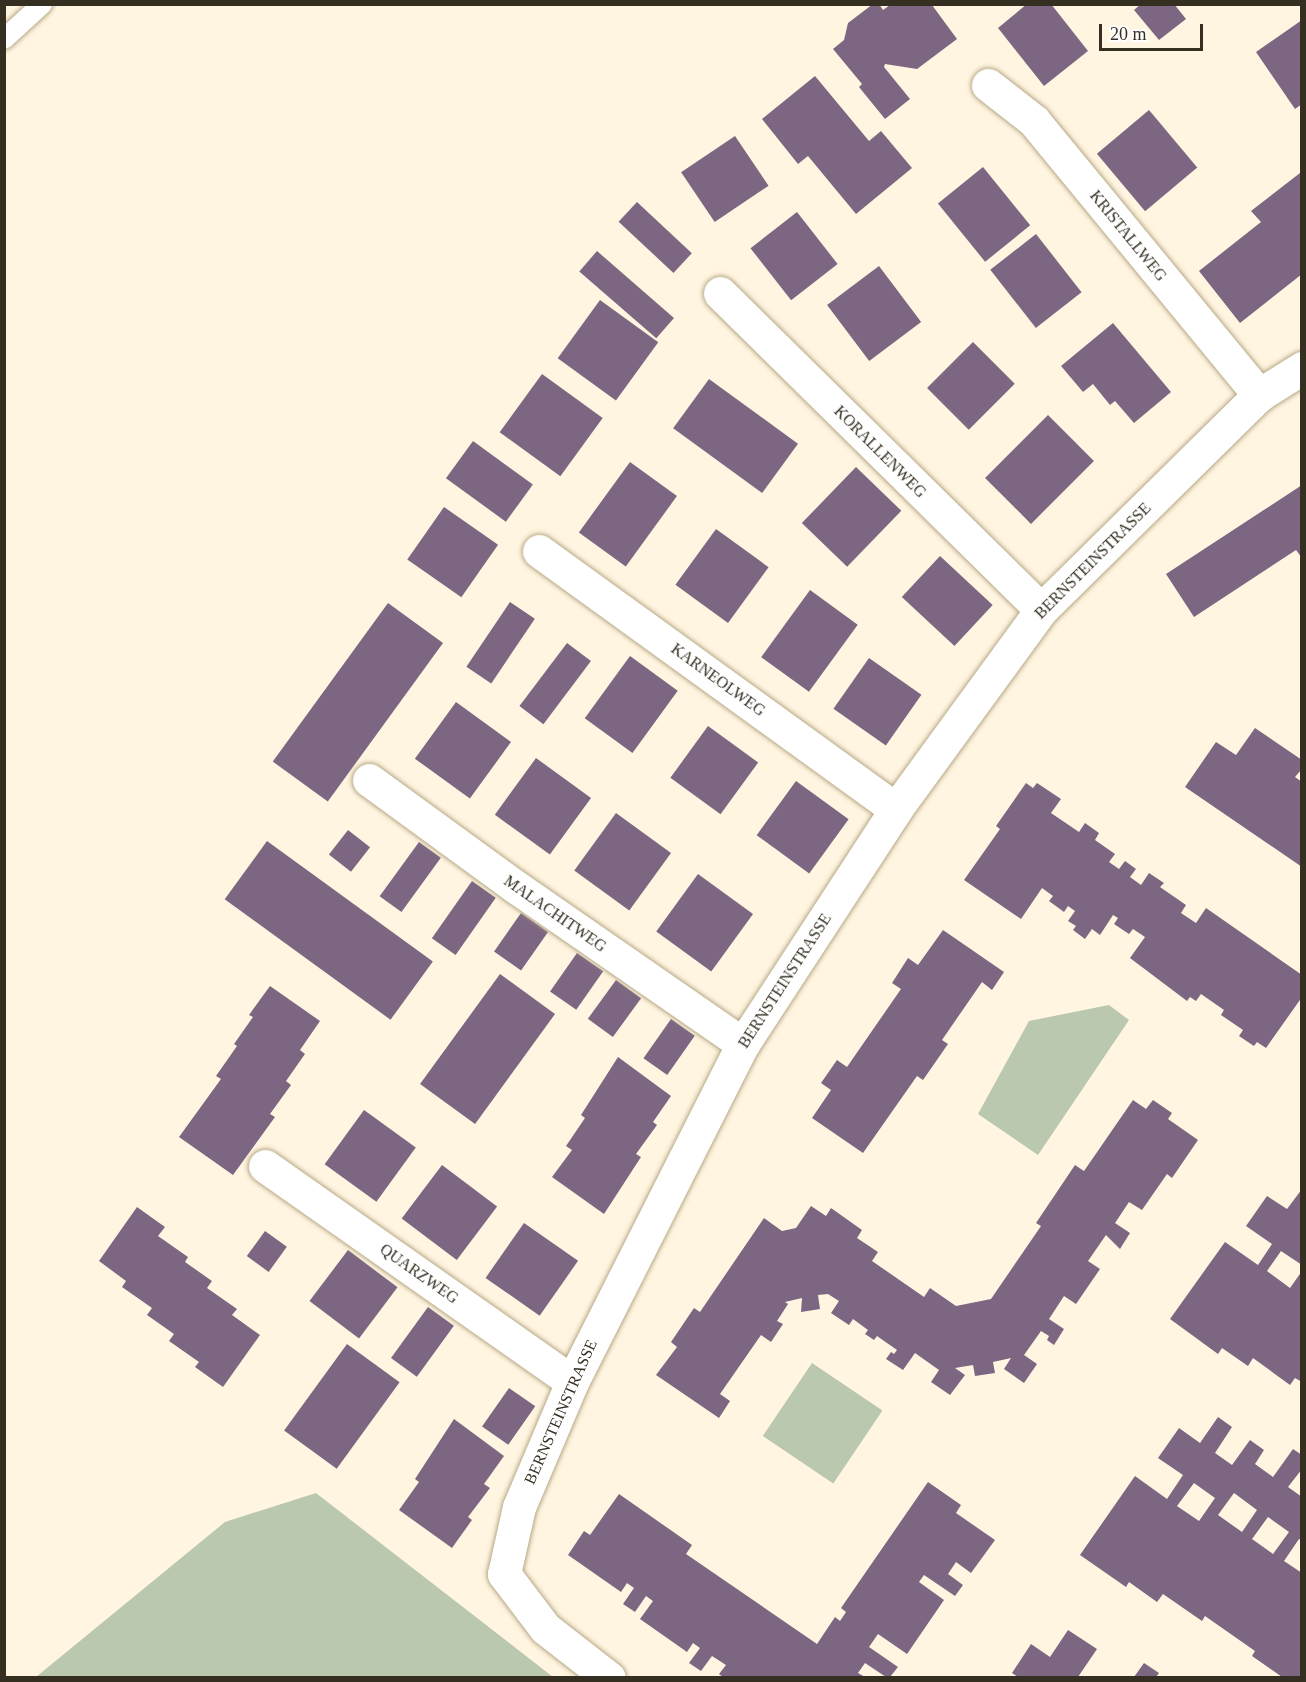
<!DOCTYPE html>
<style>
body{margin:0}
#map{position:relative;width:1306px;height:1682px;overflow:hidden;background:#fff5e0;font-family:Georgia,serif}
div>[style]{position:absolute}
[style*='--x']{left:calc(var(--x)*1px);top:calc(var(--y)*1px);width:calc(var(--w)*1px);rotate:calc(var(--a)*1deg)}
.green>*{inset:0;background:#bac8b0;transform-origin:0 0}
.building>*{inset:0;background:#7d6682;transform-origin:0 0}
.roads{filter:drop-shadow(0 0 2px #b7a886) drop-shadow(0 0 2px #b7a886)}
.lane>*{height:20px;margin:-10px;padding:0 10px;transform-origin:10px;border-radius:10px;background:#fff}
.street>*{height:33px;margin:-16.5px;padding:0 16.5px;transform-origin:16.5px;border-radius:16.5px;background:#fff}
span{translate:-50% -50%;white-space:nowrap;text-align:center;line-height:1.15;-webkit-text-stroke:6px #fff;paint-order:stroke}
.street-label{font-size:16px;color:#352f21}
.frame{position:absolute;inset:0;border:6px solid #352f21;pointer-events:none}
.scale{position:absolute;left:1099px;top:24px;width:104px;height:27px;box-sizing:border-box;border:3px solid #352f21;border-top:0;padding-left:8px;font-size:18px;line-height:21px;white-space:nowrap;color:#352f21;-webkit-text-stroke:4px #fff;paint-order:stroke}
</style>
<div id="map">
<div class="green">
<div style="clip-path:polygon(1109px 1005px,1129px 1020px,1038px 1155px,978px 1114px,1029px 1021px)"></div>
<div style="left:812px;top:1363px;width:85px;height:88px;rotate:34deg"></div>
<div style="clip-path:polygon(316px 1493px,553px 1677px,36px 1677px,225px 1522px)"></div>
</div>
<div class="building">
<div style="clip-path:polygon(873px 4px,879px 4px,883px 10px,890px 5px,932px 5px,957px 39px,917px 69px,885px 64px,884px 67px,910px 99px,885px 119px,859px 87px,862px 84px,833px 49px,844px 40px,848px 23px)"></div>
<div style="clip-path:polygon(1027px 4px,1051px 4px,1088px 51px,1044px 86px,998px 28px)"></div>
<div style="clip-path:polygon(1141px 4px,1174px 4px,1186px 19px,1159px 40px,1134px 10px)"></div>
<div style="clip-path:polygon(1302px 20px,1302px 104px,1295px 109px,1256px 52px)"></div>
<div style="clip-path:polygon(815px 76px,869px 141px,881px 131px,912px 168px,856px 214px,808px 156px,798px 164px,762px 119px)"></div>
<div style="left:1149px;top:110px;width:75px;height:68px;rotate:50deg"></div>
<div style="left:735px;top:136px;width:60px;height:65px;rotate:56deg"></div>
<div style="left:983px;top:167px;width:75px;height:58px;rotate:51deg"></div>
<div style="clip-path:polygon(1300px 173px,1302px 274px,1240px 323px,1199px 271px,1261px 222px,1251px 211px)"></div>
<div style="left:637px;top:202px;width:75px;height:27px;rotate:43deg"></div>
<div style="left:797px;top:212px;width:66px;height:59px;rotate:52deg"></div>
<div style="left:1036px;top:234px;width:74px;height:58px;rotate:52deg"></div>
<div style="left:597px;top:251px;width:102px;height:27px;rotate:41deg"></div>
<div style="left:879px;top:266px;width:70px;height:65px;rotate:53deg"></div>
<div style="left:600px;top:300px;width:72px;height:72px;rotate:36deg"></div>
<div style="clip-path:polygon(1113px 323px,1171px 392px,1134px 423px,1115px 401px,1110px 405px,1093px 384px,1083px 392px,1061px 366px)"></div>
<div style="left:973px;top:342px;width:59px;height:65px;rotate:45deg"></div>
<div style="left:542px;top:374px;width:75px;height:72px;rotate:36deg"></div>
<div style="left:709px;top:379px;width:110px;height:61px;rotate:36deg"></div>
<div style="left:1048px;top:415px;width:65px;height:89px;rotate:45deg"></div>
<div style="left:473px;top:441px;width:74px;height:46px;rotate:36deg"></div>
<div style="left:630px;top:462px;width:58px;height:87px;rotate:36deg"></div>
<div style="left:856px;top:467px;width:63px;height:78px;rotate:44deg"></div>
<div style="clip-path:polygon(1302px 485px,1302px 558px,1296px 550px,1194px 617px,1166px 574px)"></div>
<div style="left:444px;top:507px;width:66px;height:64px;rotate:35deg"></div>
<div style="left:716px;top:529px;width:65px;height:69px;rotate:36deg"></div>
<div style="left:940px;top:556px;width:72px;height:56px;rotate:43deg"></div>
<div style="left:810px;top:590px;width:59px;height:83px;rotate:36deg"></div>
<div style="left:510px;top:602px;width:30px;height:78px;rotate:34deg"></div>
<div style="left:388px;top:603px;width:68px;height:196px;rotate:36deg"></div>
<div style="left:567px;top:643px;width:30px;height:79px;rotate:37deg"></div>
<div style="left:630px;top:656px;width:59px;height:77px;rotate:36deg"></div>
<div style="left:869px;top:658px;width:64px;height:62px;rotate:35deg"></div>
<div style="left:456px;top:702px;width:68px;height:70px;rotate:36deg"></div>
<div style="left:708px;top:726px;width:62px;height:64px;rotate:36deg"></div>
<div style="clip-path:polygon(1255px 728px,1302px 760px,1302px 769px,1295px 777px,1302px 782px,1302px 867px,1185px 787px,1216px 742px,1236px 755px)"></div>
<div style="left:536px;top:758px;width:68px;height:70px;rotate:36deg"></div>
<div style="left:796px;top:781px;width:65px;height:67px;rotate:36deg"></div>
<div style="clip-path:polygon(1026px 783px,1033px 788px,1037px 783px,1061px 799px,1051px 813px,1079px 832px,1085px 823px,1099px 833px,1095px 840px,1115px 854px,1109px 862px,1119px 869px,1125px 861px,1136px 869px,1130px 877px,1141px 885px,1149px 873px,1164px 883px,1160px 887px,1186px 905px,1181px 913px,1196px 923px,1206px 908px,1302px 975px,1302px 997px,1266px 1048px,1257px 1042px,1254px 1046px,1239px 1036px,1243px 1030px,1221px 1015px,1224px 1010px,1201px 994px,1196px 1001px,1190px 997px,1187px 1001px,1130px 958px,1145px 937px,1133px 929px,1129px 934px,1114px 924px,1118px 918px,1113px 915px,1100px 935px,1092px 929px,1085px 939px,1073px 930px,1076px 926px,1068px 921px,1075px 911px,1068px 906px,1064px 912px,1049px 901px,1053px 896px,1042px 888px,1021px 919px,964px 880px,1000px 829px,996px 826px)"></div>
<div style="left:616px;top:813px;width:68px;height:71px;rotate:36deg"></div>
<div style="left:348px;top:830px;width:28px;height:31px;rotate:38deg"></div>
<div style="left:267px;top:841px;width:205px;height:72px;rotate:36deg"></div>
<div style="left:419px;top:842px;width:27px;height:67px;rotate:36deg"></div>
<div style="left:698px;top:874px;width:68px;height:71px;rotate:36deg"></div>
<div style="left:472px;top:881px;width:29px;height:70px;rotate:35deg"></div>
<div style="left:521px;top:913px;width:33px;height:47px;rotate:35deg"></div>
<div style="clip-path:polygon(943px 930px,1004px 972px,992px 990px,982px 982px,942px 1040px,948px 1044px,923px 1080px,917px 1076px,863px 1153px,812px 1118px,831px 1090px,821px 1083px,837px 1060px,847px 1067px,901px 989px,892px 983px,908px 958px,918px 965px)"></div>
<div style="left:577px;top:953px;width:32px;height:47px;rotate:35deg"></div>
<div style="left:500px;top:974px;width:68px;height:136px;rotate:36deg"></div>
<div style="left:616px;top:980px;width:31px;height:48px;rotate:36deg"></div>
<div style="clip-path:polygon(270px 986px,320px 1021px,300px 1050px,305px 1054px,286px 1081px,291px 1085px,270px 1114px,275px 1117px,233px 1175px,179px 1137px,221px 1079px,216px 1076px,237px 1046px,234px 1044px,253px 1017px,249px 1015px)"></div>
<div style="left:671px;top:1019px;width:29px;height:48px;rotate:35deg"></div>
<div style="clip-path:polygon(618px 1057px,671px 1096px,653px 1122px,657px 1125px,636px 1154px,641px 1157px,604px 1214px,552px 1177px,572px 1150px,566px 1146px,585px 1118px,581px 1115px)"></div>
<div style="clip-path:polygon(1133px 1100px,1146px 1109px,1153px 1100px,1172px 1113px,1168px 1119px,1198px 1140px,1172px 1178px,1167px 1174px,1142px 1210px,1129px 1202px,1115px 1223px,1130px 1233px,1120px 1249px,1106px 1235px,1088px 1261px,1100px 1269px,1076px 1304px,1064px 1296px,1049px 1319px,1064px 1329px,1054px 1345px,1047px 1340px,1049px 1336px,1041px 1331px,1024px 1355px,1037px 1364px,1024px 1383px,1004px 1369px,1011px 1358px,993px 1362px,995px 1373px,975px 1376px,973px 1365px,955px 1368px,965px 1375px,950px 1395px,931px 1382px,939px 1370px,915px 1353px,903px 1370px,886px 1359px,891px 1352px,894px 1354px,897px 1350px,877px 1336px,874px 1340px,865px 1334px,868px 1330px,853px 1319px,849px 1325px,831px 1313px,839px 1301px,828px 1294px,818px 1295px,820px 1309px,801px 1312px,802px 1298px,785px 1302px,788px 1304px,777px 1321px,783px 1324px,771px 1342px,761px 1335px,720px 1394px,730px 1401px,719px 1418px,656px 1375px,677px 1347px,671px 1342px,694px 1308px,700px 1312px,764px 1218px,782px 1231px,796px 1228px,811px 1206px,826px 1216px,831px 1208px,862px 1230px,857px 1238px,878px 1252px,872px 1261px,924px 1297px,930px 1288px,956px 1306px,991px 1299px,1041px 1226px,1036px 1223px,1075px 1165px,1084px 1171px)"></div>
<div style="left:364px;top:1110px;width:64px;height:67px;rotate:36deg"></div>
<div style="left:442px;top:1165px;width:69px;height:67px;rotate:37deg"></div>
<div style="clip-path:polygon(1302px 1189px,1302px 1265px,1281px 1251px,1267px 1271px,1290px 1288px,1302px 1271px,1302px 1382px,1295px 1378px,1290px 1385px,1253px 1358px,1248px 1366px,1222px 1348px,1218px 1354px,1170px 1319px,1225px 1242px,1258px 1265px,1272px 1244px,1246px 1226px,1267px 1196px,1287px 1209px)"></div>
<div style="clip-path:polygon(137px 1207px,165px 1227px,158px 1236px,188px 1257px,185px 1262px,212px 1281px,207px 1288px,237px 1309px,232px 1315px,260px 1335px,223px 1387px,195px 1367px,199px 1362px,169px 1341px,174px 1334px,147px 1315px,152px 1308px,122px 1287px,126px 1281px,99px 1261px)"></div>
<div style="left:524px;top:1223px;width:66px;height:67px;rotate:35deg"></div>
<div style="left:265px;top:1231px;width:27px;height:31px;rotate:36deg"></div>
<div style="left:348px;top:1250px;width:62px;height:64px;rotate:37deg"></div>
<div style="left:428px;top:1307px;width:32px;height:63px;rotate:36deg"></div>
<div style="left:347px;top:1344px;width:65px;height:107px;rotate:36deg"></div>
<div style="left:509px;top:1388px;width:32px;height:47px;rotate:35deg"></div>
<div style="clip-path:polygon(evenodd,1218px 1417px,1232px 1427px,1215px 1453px,1232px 1465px,1250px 1440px,1264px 1450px,1255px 1464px,1273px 1477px,1293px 1449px,1302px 1455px,1302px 1469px,1288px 1487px,1302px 1497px,1302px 1540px,1299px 1539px,1284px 1561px,1302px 1573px,1302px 1677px,1282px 1677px,1252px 1656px,1255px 1651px,1205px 1616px,1202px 1621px,1163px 1594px,1157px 1602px,1129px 1582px,1126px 1587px,1080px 1555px,1135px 1476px,1167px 1499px,1183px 1475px,1158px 1458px,1179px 1428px,1200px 1443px,1218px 1417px,1194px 1483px,1215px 1498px,1199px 1521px,1177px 1506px,1194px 1483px,1218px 1417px,1234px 1493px,1257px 1510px,1242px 1532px,1218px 1515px,1234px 1493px,1218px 1417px,1268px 1517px,1289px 1532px,1273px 1554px,1252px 1539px,1268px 1517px)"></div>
<div style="clip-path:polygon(454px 1419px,504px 1456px,484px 1484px,490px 1488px,468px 1517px,472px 1520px,452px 1548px,399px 1510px,419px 1482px,415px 1479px)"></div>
<div style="clip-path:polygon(928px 1482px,961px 1505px,956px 1513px,995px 1540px,971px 1573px,956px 1562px,948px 1574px,963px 1585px,955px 1596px,924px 1575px,919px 1582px,944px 1600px,907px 1654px,878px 1634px,869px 1647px,898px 1667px,890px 1677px,886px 1677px,865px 1663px,858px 1673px,865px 1677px,723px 1677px,719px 1674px,726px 1665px,712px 1656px,701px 1671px,689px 1663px,700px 1648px,693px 1643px,687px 1652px,640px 1619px,653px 1601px,646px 1596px,635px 1612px,623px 1604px,634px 1588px,627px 1583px,621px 1592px,568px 1555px,584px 1531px,590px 1535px,619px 1494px,692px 1545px,686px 1554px,817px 1644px,835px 1617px,840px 1621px,846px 1612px,841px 1608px)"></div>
<div style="clip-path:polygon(1068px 1630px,1097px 1649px,1078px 1677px,1018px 1677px,1012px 1673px,1031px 1644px,1050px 1657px)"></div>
<div style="clip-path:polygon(1144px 1663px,1159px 1673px,1156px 1677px,1134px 1677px)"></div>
</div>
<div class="roads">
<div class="lane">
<div style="--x:4;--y:39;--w:52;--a:-42.6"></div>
</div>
<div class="street">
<div style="--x:988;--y:85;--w:58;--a:38"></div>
<div style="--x:1034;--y:121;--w:355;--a:50.6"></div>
<div style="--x:720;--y:293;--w:451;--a:44.6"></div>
<div style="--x:539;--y:551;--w:440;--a:35.9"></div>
<div style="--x:369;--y:780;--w:182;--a:36.1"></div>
<div style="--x:516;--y:887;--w:276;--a:34.7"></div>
<div style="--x:265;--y:1166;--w:375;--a:35.1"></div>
<div style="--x:609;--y:1678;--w:81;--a:-142"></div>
<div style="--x:545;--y:1628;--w:68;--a:-127.2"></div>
<div style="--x:504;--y:1574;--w:69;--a:-77.4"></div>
<div style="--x:519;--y:1507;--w:136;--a:-67"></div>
<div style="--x:572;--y:1382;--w:379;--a:-63.2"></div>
<div style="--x:743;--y:1044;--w:280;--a:-56.9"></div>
<div style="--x:896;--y:809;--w:246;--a:-53.9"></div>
<div style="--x:1041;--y:610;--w:306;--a:-44.6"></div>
<div style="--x:1259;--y:395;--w:51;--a:-32.1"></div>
</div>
</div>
<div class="street-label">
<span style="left:1128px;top:236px;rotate:51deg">KRISTALLWEG</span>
<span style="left:880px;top:452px;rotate:45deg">KORALLENWEG</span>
<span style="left:1093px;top:561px;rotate:-45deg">BERNSTEINSTRASSE</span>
<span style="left:718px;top:680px;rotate:36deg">KARNEOLWEG</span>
<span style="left:555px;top:914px;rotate:35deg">MALACHITWEG</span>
<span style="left:785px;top:981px;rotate:-57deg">BERNSTEINSTRASSE</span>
<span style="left:419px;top:1274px;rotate:35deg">QUARZWEG</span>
<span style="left:561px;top:1412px;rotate:-66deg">BERNSTEINSTRASSE</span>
</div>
<div class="frame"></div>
<div class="scale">20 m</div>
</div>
